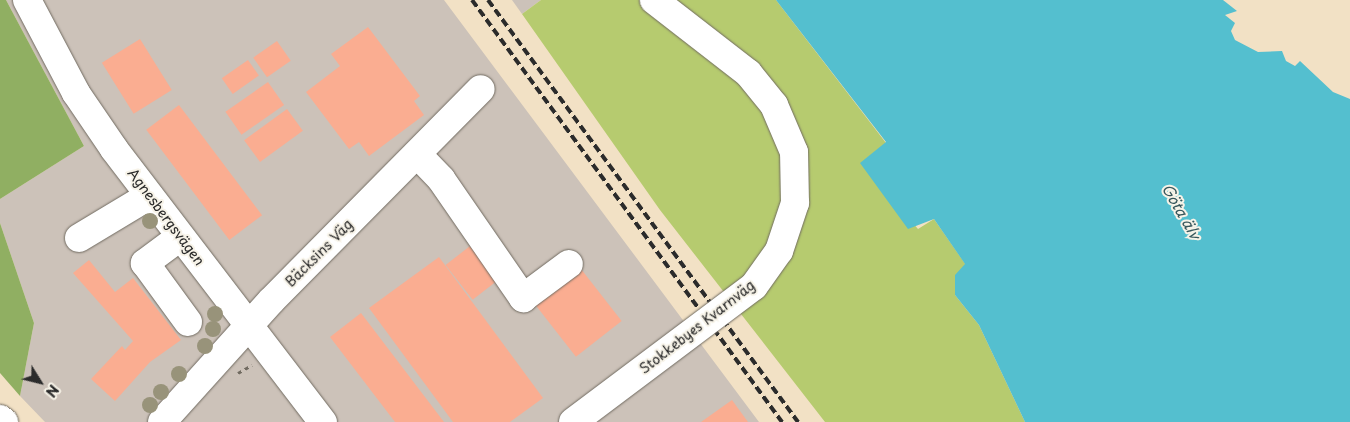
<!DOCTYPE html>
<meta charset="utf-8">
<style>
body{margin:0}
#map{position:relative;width:1350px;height:422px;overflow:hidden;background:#f2e1c5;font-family:"Playpen Sans",sans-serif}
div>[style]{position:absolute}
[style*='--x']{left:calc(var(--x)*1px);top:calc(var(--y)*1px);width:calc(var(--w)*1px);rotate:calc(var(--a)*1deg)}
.industrial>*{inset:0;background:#ccc2b9}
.green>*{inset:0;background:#b6cb6f}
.forest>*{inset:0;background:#90af62}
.water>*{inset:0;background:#54bfcf}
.building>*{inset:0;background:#faad91;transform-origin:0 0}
.path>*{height:3px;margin-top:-1.5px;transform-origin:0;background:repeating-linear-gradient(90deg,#716b61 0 4px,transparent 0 8px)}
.roads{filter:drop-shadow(0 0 1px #716b61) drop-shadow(0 0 1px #716b61)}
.minor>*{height:28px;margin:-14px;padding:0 14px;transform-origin:14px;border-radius:14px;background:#fff}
.highway>*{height:28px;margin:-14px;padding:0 14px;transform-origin:14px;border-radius:14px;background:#fff}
.rail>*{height:4px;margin-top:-2px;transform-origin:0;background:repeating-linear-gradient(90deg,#2b2b2b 0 8px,transparent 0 12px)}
.bridges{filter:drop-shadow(0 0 1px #716b61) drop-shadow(0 0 1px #716b61)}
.minor-bridge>*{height:28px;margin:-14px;padding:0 14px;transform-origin:14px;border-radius:14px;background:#fff}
.trees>*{width:16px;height:16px;margin:-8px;border-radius:50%;background:#98937a}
span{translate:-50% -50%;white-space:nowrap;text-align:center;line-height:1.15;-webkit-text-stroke:4px #f7f3e8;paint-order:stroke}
.street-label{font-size:14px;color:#2b2b2b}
.water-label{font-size:15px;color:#37575c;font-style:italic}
.north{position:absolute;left:15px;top:357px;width:50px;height:50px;-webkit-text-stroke:4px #f7f3e8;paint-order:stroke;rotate:126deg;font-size:14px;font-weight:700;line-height:20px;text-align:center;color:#2b2b2b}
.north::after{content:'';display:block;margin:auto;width:18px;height:22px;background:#2b2b2b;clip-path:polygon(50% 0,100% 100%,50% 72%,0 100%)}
</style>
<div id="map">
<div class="industrial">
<div style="clip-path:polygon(6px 0,444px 0,759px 422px,45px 422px,20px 396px,34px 323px,0 223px,0 199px,84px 146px)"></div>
<div style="clip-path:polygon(512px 0,541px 0,522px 14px)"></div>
</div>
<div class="green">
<div style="clip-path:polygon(541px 0,776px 0,886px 143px,861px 163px,918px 229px,934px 219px,966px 265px,955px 295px,979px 325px,1025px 422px,825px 422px,660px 210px,522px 14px)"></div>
</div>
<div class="forest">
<div style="clip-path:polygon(0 0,6px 0,84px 146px,0 199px)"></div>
<div style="clip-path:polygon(0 223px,34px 323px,20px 396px,0 373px)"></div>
</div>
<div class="water">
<div style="clip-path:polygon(776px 0,1223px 0,1237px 11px,1225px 15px,1235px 23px,1231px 31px,1235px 40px,1258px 52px,1282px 51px,1286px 61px,1295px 66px,1300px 61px,1333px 92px,1350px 99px,1350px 422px,1025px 422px,979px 325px,955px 295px,955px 275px,965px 264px,934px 219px,908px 229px,860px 163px,886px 142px)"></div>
</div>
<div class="building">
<div style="clip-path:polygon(368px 27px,420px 96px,414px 101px,424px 115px,369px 156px,359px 142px,349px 149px,306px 92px,340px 66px,331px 54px)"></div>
<div style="left:140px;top:39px;width:60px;height:45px;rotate:58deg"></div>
<div style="left:277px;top:41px;width:24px;height:29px;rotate:55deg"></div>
<div style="left:248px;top:60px;width:19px;height:32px;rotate:55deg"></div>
<div style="left:268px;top:82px;width:28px;height:52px;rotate:55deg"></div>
<div style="left:179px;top:105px;width:138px;height:41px;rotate:53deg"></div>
<div style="left:287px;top:109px;width:27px;height:53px;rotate:54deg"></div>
<div style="left:470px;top:246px;width:44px;height:31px;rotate:52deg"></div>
<div style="clip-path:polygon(439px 257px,543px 398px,510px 422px,453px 422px,369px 308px)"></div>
<div style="clip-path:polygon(89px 260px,115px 292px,133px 278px,181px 340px,150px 362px,115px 401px,91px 379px,122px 346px,125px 350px,133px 341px,73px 273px)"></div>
<div style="left:581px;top:269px;width:66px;height:58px;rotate:52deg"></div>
<div style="clip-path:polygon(361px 313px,444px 422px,395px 422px,330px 337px)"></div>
<div style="clip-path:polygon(732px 400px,748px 422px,701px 422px)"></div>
</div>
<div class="path">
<div style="--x:238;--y:373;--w:16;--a:-30"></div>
</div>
<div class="roads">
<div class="minor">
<div style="--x:27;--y:0;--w:105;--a:62.2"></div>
<div style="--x:76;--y:93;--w:68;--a:55.8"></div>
<div style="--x:114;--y:149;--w:344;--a:52.6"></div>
<div style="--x:417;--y:154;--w:35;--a:46"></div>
<div style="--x:441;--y:179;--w:145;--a:55.4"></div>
<div style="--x:523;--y:298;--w:57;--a:-36.5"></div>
<div style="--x:180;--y:237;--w:44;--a:143.4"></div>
<div style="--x:145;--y:263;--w:73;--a:53.9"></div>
<div style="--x:79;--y:238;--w:82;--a:-31"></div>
<div style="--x:162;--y:422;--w:163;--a:-48"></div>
<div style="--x:271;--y:301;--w:298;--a:-45.3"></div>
</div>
<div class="highway">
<div style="--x:0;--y:419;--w:5;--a:37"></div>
</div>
</div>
<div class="rail">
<div style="--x:472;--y:0;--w:524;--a:53.7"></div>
<div style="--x:488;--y:0;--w:524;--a:53.7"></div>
</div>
<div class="bridges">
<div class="minor-bridge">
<div style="--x:573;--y:422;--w:226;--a:-36.9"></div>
<div style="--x:754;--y:286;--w:43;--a:-54.5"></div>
<div style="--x:779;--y:251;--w:51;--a:-71.6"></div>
<div style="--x:795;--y:203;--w:51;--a:-91.1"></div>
<div style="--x:794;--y:152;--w:51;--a:-113.1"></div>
<div style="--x:774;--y:105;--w:41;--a:-129.1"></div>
<div style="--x:748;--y:73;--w:119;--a:-142.2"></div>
</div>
</div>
<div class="trees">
<div style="left:150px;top:221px"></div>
<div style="left:215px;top:314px"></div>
<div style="left:213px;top:329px"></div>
<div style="left:205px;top:346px"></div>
<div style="left:179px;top:374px"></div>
<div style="left:161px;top:392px"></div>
<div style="left:150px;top:405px"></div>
</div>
<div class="street-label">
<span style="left:166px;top:217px;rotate:53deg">Agnesbergsvägen</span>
<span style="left:319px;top:253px;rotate:-45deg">Bäcksins Väg</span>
<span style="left:697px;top:327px;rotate:-38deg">Stokkebyes Kvarnväg</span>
</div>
<div class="water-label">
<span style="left:1182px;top:211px;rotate:60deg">Göta älv</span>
</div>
<div class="north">N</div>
</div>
